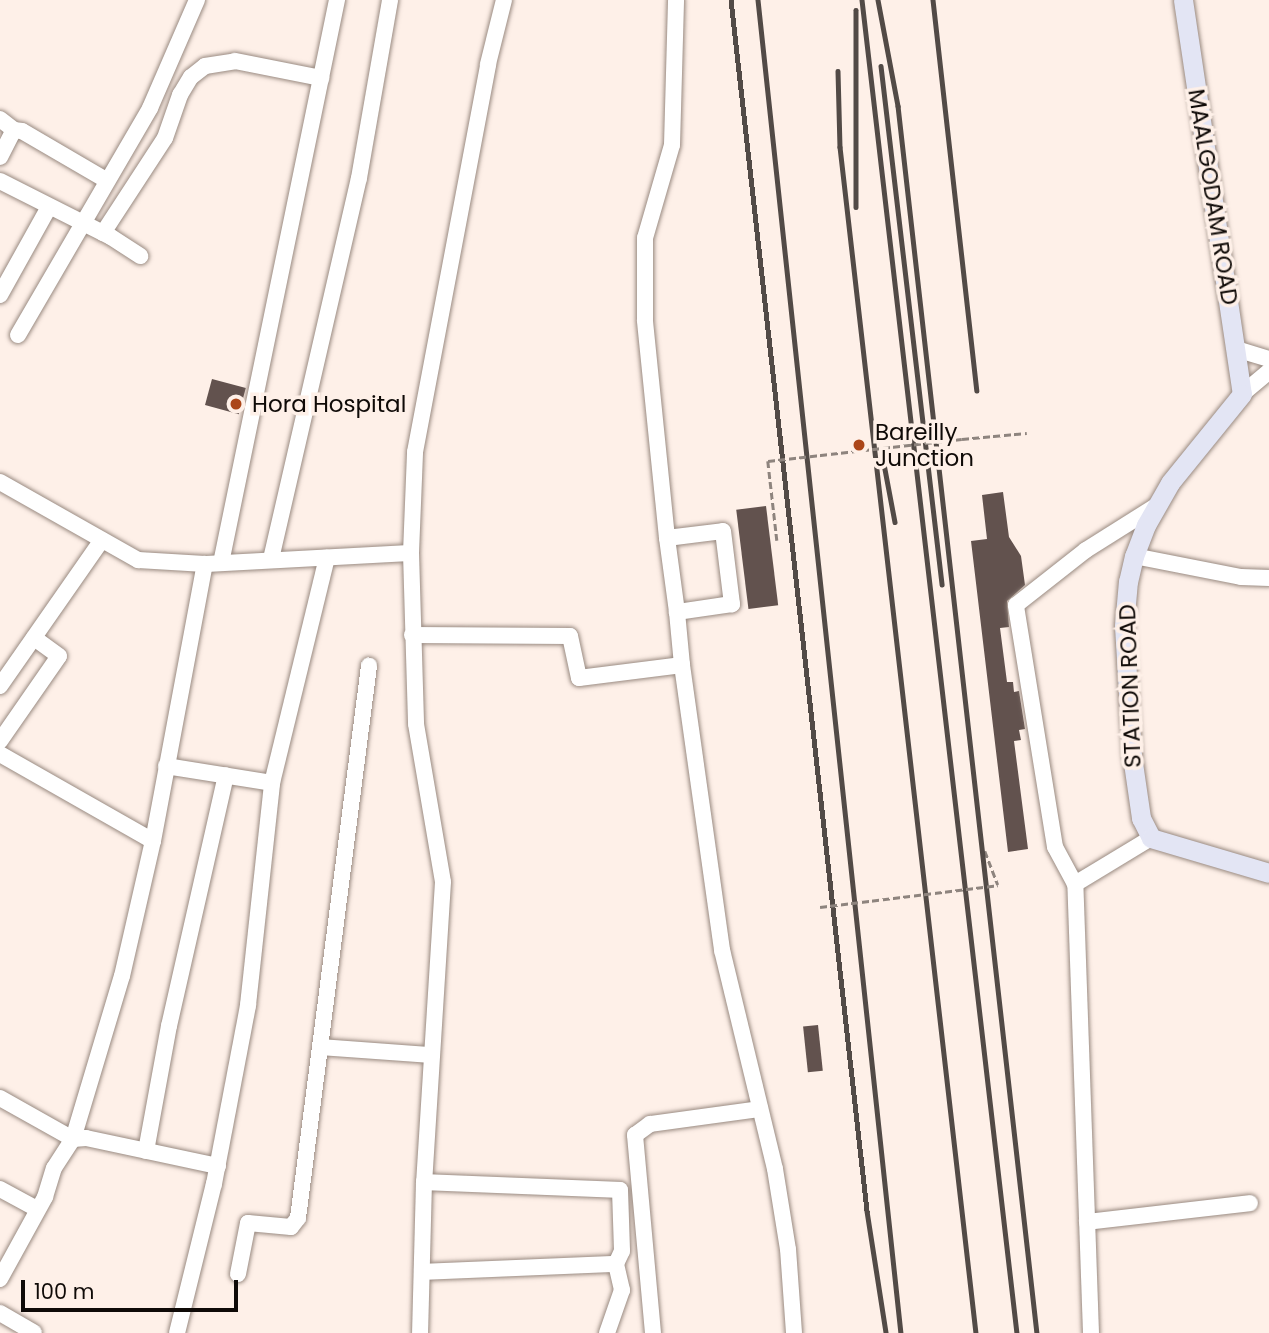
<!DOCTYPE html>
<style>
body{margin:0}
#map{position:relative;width:1269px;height:1333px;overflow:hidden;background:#fef0e8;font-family:Poppins,sans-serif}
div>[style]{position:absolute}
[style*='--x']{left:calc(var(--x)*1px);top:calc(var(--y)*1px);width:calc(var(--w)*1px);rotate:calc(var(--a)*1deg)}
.building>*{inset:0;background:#62524e;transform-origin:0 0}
.path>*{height:2.5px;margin-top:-1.25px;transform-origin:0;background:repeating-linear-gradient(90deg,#8e847e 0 7px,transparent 0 10.5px)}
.roads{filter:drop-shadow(0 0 2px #998a81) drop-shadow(0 0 2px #998a81)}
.minor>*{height:16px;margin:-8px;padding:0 8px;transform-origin:8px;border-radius:8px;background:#fff}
.major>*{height:19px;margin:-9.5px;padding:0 9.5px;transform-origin:9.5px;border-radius:9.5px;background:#e3e5f4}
.rail>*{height:4.5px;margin:-2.25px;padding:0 2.25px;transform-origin:2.25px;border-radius:2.25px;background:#524a46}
.path-bridge>*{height:2.5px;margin-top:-1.25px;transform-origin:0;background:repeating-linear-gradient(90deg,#8e847e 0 7px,transparent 0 10.5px)}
.dots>*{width:19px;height:19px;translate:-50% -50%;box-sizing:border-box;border:4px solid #fef0e8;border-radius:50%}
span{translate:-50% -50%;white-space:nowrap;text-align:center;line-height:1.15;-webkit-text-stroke:7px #fef0e8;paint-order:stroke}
.street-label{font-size:23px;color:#0f0a07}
.poi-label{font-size:23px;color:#0f0a07}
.left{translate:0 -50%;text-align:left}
.scale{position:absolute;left:21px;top:1280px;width:217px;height:32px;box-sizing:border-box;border:4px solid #0f0a07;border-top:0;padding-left:9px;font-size:21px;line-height:24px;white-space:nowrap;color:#0f0a07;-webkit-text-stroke:5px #fef0e8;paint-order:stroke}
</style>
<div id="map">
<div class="building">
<div style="left:212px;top:379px;width:35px;height:27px;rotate:15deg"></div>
<div style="clip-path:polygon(1003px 492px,1009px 537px,1021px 556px,1025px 585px,1007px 601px,1009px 627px,1000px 628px,1007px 682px,1013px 682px,1014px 692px,1019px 691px,1025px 729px,1019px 730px,1021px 740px,1014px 741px,1028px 849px,1008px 852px,971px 541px,987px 539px,982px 495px)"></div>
<div style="left:766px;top:506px;width:100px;height:30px;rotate:83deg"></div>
<div style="left:818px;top:1025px;width:46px;height:15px;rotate:84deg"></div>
</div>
<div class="path">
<div style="--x:962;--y:439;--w:65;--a:-5.3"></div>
<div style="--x:768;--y:461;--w:80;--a:83.5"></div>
<div style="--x:985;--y:851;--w:36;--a:69"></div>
</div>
<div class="roads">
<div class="minor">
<div style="--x:0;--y:119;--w:18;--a:38"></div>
<div style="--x:14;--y:130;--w:8;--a:7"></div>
<div style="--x:22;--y:131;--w:97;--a:30.3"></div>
<div style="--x:0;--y:157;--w:30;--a:-63"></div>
<div style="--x:0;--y:181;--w:124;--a:26.8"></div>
<div style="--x:111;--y:237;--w:35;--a:33"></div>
<div style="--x:103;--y:233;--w:113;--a:-56.9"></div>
<div style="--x:165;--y:138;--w:46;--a:-70.8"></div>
<div style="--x:180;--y:95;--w:21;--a:-59"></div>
<div style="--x:191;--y:77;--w:18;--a:-38"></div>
<div style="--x:205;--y:66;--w:30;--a:-9"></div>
<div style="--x:235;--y:61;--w:88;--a:11.2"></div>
<div style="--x:0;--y:295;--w:101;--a:-60.9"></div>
<div style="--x:18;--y:335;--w:263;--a:-59.8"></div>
<div style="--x:150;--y:108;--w:118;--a:-66.5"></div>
<div style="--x:1236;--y:349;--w:34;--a:17"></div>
<div style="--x:1242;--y:394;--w:35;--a:-40"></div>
<div style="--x:0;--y:482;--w:159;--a:29.5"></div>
<div style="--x:138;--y:560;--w:67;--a:3.4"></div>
<div style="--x:205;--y:564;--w:206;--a:-3.1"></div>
<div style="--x:411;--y:553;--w:101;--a:-87.7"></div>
<div style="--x:415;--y:452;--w:395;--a:-79.3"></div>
<div style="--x:488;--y:64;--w:66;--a:-76"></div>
<div style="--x:723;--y:531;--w:74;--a:83"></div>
<div style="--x:732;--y:604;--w:56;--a:171.7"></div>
<div style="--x:677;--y:612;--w:75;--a:-97.7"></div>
<div style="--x:667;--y:538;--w:56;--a:-7.1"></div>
<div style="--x:667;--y:538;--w:219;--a:-95.8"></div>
<div style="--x:645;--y:320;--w:82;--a:-90"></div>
<div style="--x:645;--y:238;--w:97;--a:-73.8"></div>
<div style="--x:672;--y:145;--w:145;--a:-88.4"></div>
<div style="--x:411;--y:553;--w:171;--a:88.3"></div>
<div style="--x:416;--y:724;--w:160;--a:80.3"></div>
<div style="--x:443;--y:882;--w:301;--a:93.6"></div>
<div style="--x:424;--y:1182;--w:151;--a:91.5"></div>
<div style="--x:1134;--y:556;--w:109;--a:11.1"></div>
<div style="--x:1241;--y:577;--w:28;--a:2"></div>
<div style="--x:271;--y:559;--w:391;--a:-77"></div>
<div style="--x:359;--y:178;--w:181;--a:-80.1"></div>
<div style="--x:221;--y:563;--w:575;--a:-78.36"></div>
<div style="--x:412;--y:635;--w:158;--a:0.4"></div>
<div style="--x:570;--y:636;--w:43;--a:77.9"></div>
<div style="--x:579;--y:678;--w:104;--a:-7.2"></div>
<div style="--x:682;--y:665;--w:53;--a:-95.4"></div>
<div style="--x:682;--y:665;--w:288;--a:82"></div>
<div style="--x:722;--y:950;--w:225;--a:76.4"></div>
<div style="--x:775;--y:1169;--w:81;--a:80.8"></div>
<div style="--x:788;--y:1249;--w:84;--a:85.9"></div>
<div style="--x:0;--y:686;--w:178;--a:-55.1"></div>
<div style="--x:0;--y:741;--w:103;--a:-55.2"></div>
<div style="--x:59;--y:656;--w:31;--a:-144"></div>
<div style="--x:0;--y:754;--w:176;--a:29.6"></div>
<div style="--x:166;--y:766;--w:107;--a:9.1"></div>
<div style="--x:1075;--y:884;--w:89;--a:-31.2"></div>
<div style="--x:321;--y:1047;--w:110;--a:4.2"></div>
<div style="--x:0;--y:1098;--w:84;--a:29.3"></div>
<div style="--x:73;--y:1139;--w:13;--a:-4"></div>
<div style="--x:86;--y:1138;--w:135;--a:12"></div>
<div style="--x:146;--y:1151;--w:127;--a:-79.6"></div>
<div style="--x:169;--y:1026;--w:257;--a:-77.2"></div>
<div style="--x:424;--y:1182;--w:196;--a:2.3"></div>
<div style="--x:620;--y:1190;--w:61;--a:88.1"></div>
<div style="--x:622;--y:1251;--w:14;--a:115"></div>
<div style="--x:616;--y:1264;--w:27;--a:77"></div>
<div style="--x:622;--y:1290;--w:46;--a:109.2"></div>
<div style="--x:0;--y:1189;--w:42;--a:28.4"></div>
<div style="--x:1087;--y:1222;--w:164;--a:-6.6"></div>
<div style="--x:422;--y:1272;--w:194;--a:-2.4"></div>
<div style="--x:238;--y:1274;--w:52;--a:-78.9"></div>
<div style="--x:248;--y:1223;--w:43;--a:5.3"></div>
<div style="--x:291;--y:1227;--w:11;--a:-52"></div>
<div style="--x:298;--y:1218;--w:557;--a:-82.67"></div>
<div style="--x:0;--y:1279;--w:94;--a:-61.2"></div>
<div style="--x:45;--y:1197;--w:30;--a:-73"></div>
<div style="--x:54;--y:1168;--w:35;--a:-57"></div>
<div style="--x:73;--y:1139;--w:170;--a:-73.3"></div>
<div style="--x:122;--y:976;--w:139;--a:-77.1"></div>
<div style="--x:153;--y:841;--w:282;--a:-79.4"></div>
<div style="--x:0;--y:1313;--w:39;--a:30"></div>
<div style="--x:177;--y:1333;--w:154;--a:-76.1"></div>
<div style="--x:214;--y:1184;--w:182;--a:-79.2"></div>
<div style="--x:248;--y:1005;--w:223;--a:-83.8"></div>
<div style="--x:272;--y:783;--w:232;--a:-76.3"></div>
<div style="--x:653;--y:1333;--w:199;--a:-95.2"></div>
<div style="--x:635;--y:1135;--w:19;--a:-36"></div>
<div style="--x:650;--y:1124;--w:111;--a:-7.8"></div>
<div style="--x:1091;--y:1333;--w:449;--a:-92"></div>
<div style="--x:1075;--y:884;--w:42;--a:-118.4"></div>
<div style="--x:1055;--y:847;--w:245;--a:-99.2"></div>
<div style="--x:1016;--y:605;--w:89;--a:-38.2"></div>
<div style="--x:1086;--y:550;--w:83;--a:-32.2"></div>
</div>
<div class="major">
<div style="--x:1183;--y:0;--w:398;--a:81.5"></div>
<div style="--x:1242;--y:394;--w:114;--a:129"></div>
<div style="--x:1170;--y:483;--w:48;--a:119.7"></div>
<div style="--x:1146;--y:525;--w:33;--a:111"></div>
<div style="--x:1134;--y:556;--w:26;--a:103"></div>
<div style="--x:1128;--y:581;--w:45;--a:95.1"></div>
<div style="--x:1124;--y:626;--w:130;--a:86.5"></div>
<div style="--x:1132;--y:756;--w:63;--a:81.7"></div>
<div style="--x:1141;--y:818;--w:22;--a:63"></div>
<div style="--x:1151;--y:838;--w:123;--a:16.5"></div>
</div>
</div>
<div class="rail">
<div style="--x:731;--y:0;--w:1219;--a:83.59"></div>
<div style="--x:867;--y:1211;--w:123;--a:81.1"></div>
<div style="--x:758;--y:0;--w:1341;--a:83.88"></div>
<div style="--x:862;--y:0;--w:1342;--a:83.37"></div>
<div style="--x:878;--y:0;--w:108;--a:79.3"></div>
<div style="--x:898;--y:106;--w:1235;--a:83.54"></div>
<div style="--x:933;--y:0;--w:393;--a:83.6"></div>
<div style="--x:856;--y:10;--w:197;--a:90"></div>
<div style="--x:881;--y:66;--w:522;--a:83.28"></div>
<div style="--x:838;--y:71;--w:76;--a:88.5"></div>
<div style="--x:840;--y:147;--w:1194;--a:83.46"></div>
<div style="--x:884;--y:464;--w:59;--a:79.3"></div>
</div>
<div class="path-bridge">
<div style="--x:768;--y:461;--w:195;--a:-6.5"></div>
<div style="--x:820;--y:907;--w:179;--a:-7"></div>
</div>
<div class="dots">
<div style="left:236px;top:404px;background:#ab4619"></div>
<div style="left:859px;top:445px;background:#ab4619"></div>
</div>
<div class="street-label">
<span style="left:1213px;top:197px;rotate:81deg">MAALGODAM ROAD</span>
<span style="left:1130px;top:686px;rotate:-92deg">STATION ROAD</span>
</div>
<div class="poi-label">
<span class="left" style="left:252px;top:404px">Hora Hospital</span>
<span class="left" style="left:875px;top:445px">Bareilly<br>Junction</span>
</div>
<div class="scale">100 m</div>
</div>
